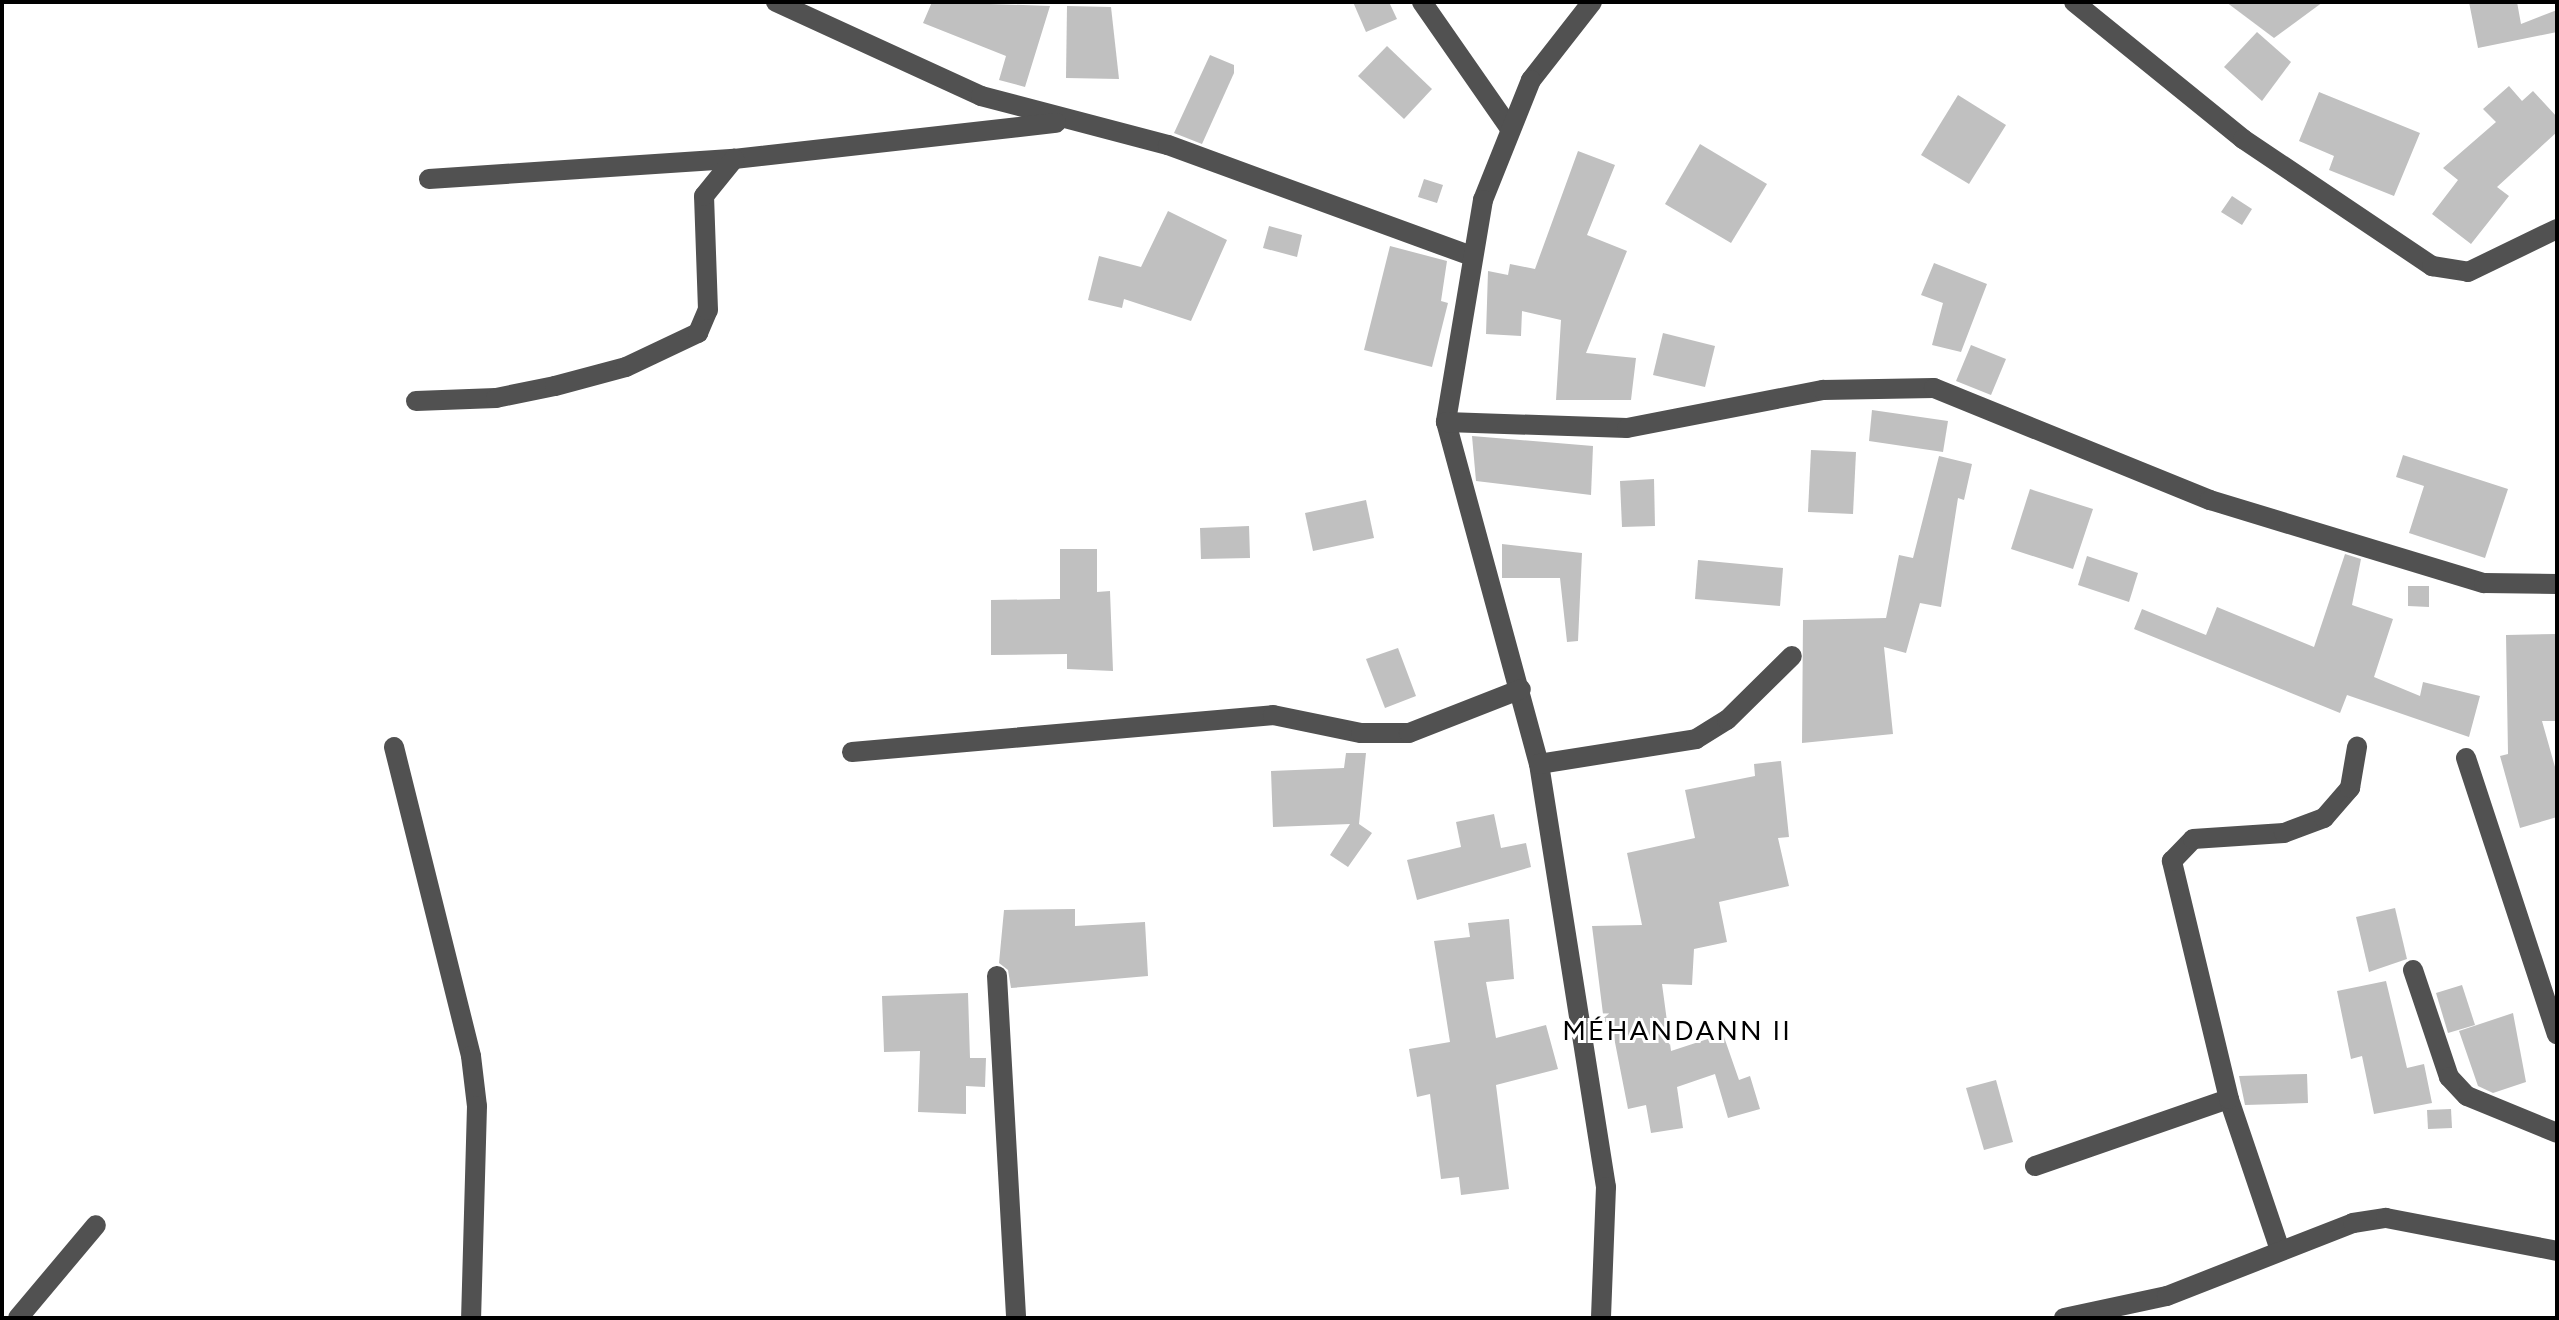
<!DOCTYPE html>
<html>
<head>
<meta charset="utf-8">
<style>
  body { margin:0 }
  #map { position:relative; width:2559px; height:1320px; overflow:hidden; background:#fff; font-family:Figtree,sans-serif }
  div>[style] { position:absolute }
  .building>* { inset:0; background:#c0c0c0 }
  .minor>* { height:20px; margin:-10px; padding:0 10px; transform-origin:10px; border-radius:10px; background:#515151 }
  span { translate:-50% -50%; white-space:nowrap; text-align:center; line-height:1.15; -webkit-text-stroke:6px #fff; paint-order:stroke }
  .quarter-label { font-size:28px; color:#000; letter-spacing:2px }
  .frame { position:absolute; inset:0; border:4px solid #000; pointer-events:none }
</style>
</head>
<body>
<div id="map">
  <div class="building">
    <i style="clip-path:polygon(932px 2px,1050px 6px,1025px 87px,999px 80px,1006px 56px,923px 23px)"></i>
    <i style="clip-path:polygon(1353px 2px,1389px 2px,1397px 19px,1366px 32px)"></i>
    <i style="clip-path:polygon(2226px 2px,2323px 2px,2274px 38px)"></i>
    <i style="clip-path:polygon(2469px 2px,2517px 2px,2521px 24px,2557px 10px,2557px 32px,2478px 48px)"></i>
    <i style="clip-path:polygon(1067px 6px,1111px 7px,1119px 79px,1066px 78px)"></i>
    <i style="clip-path:polygon(2257px 32px,2291px 62px,2262px 101px,2224px 67px)"></i>
    <i style="clip-path:polygon(1387px 46px,1432px 89px,1404px 119px,1358px 76px)"></i>
    <i style="clip-path:polygon(1210px 55px,1234px 65px,1234px 73px,1202px 144px,1174px 133px)"></i>
    <i style="clip-path:polygon(2509px 86px,2522px 101px,2533px 91px,2557px 117px,2557px 132px,2497px 187px,2509px 196px,2471px 244px,2432px 214px,2458px 180px,2443px 168px,2496px 122px,2483px 109px)"></i>
    <i style="clip-path:polygon(2319px 92px,2420px 133px,2394px 196px,2329px 170px,2334px 156px,2299px 141px)"></i>
    <i style="clip-path:polygon(1958px 95px,2006px 125px,1969px 184px,1921px 155px)"></i>
    <i style="clip-path:polygon(1700px 144px,1767px 184px,1731px 243px,1665px 204px)"></i>
    <i style="clip-path:polygon(1578px 151px,1615px 165px,1587px 235px,1627px 251px,1586px 353px,1636px 358px,1631px 400px,1556px 400px,1561px 320px,1522px 311px,1521px 336px,1486px 334px,1488px 271px,1508px 275px,1510px 264px,1535px 269px)"></i>
    <i style="clip-path:polygon(1424px 179px,1443px 185px,1437px 203px,1418px 197px)"></i>
    <i style="clip-path:polygon(2232px 196px,2252px 209px,2242px 225px,2221px 212px)"></i>
    <i style="clip-path:polygon(1168px 211px,1227px 240px,1191px 321px,1124px 299px,1122px 308px,1088px 300px,1099px 256px,1141px 267px)"></i>
    <i style="clip-path:polygon(1269px 226px,1302px 235px,1297px 257px,1263px 248px)"></i>
    <i style="clip-path:polygon(1390px 246px,1447px 261px,1441px 301px,1448px 303px,1432px 367px,1364px 350px)"></i>
    <i style="clip-path:polygon(1934px 263px,1987px 284px,1961px 352px,1932px 345px,1943px 303px,1921px 295px)"></i>
    <i style="clip-path:polygon(1663px 333px,1715px 346px,1705px 387px,1653px 375px)"></i>
    <i style="clip-path:polygon(1971px 345px,2006px 359px,1991px 395px,1956px 381px)"></i>
    <i style="clip-path:polygon(1872px 410px,1948px 421px,1943px 452px,1869px 441px)"></i>
    <i style="clip-path:polygon(1472px 436px,1593px 446px,1591px 495px,1476px 481px)"></i>
    <i style="clip-path:polygon(1811px 450px,1856px 452px,1853px 514px,1808px 512px)"></i>
    <i style="clip-path:polygon(2403px 455px,2508px 489px,2485px 558px,2409px 533px,2424px 486px,2396px 477px)"></i>
    <i style="clip-path:polygon(1939px 456px,1972px 464px,1964px 500px,1958px 498px,1941px 607px,1920px 603px,1906px 653px,1884px 647px,1893px 734px,1802px 743px,1803px 620px,1886px 618px,1899px 555px,1913px 558px)"></i>
    <i style="clip-path:polygon(1654px 479px,1655px 526px,1622px 527px,1620px 481px)"></i>
    <i style="clip-path:polygon(2030px 489px,2093px 509px,2073px 569px,2011px 549px)"></i>
    <i style="clip-path:polygon(1366px 500px,1374px 538px,1313px 551px,1305px 513px)"></i>
    <i style="clip-path:polygon(1249px 526px,1250px 558px,1201px 559px,1200px 528px)"></i>
    <i style="clip-path:polygon(1502px 544px,1582px 553px,1578px 641px,1567px 642px,1560px 578px,1502px 578px)"></i>
    <i style="clip-path:polygon(1060px 549px,1097px 549px,1097px 592px,1110px 591px,1113px 671px,1067px 669px,1067px 654px,991px 655px,991px 600px,1060px 599px)"></i>
    <i style="clip-path:polygon(2345px 554px,2361px 559px,2352px 605px,2393px 619px,2374px 677px,2420px 696px,2423px 682px,2480px 696px,2469px 737px,2347px 695px,2340px 713px,2134px 629px,2142px 609px,2206px 635px,2217px 607px,2314px 647px)"></i>
    <i style="clip-path:polygon(2087px 556px,2138px 573px,2129px 602px,2078px 585px)"></i>
    <i style="clip-path:polygon(1698px 560px,1783px 568px,1780px 606px,1695px 599px)"></i>
    <i style="clip-path:polygon(2408px 586px,2429px 586px,2429px 607px,2408px 606px)"></i>
    <i style="clip-path:polygon(2557px 634px,2557px 721px,2542px 721px,2557px 774px,2557px 817px,2520px 828px,2500px 756px,2508px 754px,2506px 635px)"></i>
    <i style="clip-path:polygon(1398px 648px,1416px 696px,1385px 708px,1366px 659px)"></i>
    <i style="clip-path:polygon(1346px 753px,1366px 753px,1359px 824px,1372px 833px,1348px 867px,1330px 855px,1350px 824px,1273px 827px,1271px 771px,1344px 768px)"></i>
    <i style="clip-path:polygon(1781px 761px,1789px 837px,1778px 838px,1789px 886px,1719px 902px,1727px 942px,1694px 949px,1692px 985px,1662px 984px,1671px 1051px,1723px 1034px,1739px 1080px,1750px 1076px,1760px 1109px,1728px 1118px,1715px 1074px,1677px 1087px,1683px 1128px,1651px 1133px,1646px 1105px,1628px 1109px,1611px 1022px,1604px 1022px,1592px 926px,1642px 925px,1627px 853px,1695px 838px,1685px 790px,1755px 776px,1754px 764px)"></i>
    <i style="clip-path:polygon(1494px 814px,1501px 848px,1526px 843px,1531px 867px,1417px 900px,1407px 860px,1461px 847px,1456px 822px)"></i>
    <i style="clip-path:polygon(2395px 908px,2407px 959px,2369px 972px,2356px 917px)"></i>
    <i style="clip-path:polygon(1075px 909px,1075px 926px,1145px 922px,1148px 976px,1011px 988px,1008px 970px,999px 963px,1004px 910px)"></i>
    <i style="clip-path:polygon(1509px 919px,1514px 979px,1486px 982px,1496px 1038px,1546px 1025px,1558px 1069px,1496px 1085px,1509px 1189px,1461px 1195px,1459px 1177px,1441px 1179px,1430px 1094px,1417px 1097px,1409px 1049px,1450px 1042px,1434px 941px,1470px 937px,1468px 923px)"></i>
    <i style="clip-path:polygon(2386px 981px,2407px 1068px,2424px 1064px,2432px 1103px,2374px 1114px,2362px 1056px,2351px 1059px,2337px 991px)"></i>
    <i style="clip-path:polygon(2462px 985px,2475px 1025px,2448px 1033px,2436px 993px)"></i>
    <i style="clip-path:polygon(968px 993px,970px 1058px,986px 1058px,985px 1087px,966px 1086px,966px 1114px,918px 1112px,920px 1051px,884px 1052px,882px 996px)"></i>
    <i style="clip-path:polygon(2513px 1013px,2526px 1082px,2493px 1093px,2478px 1086px,2459px 1031px)"></i>
    <i style="clip-path:polygon(2307px 1074px,2308px 1103px,2245px 1105px,2239px 1076px)"></i>
    <i style="clip-path:polygon(1996px 1080px,2013px 1142px,1984px 1150px,1966px 1088px)"></i>
    <i style="clip-path:polygon(2451px 1109px,2452px 1128px,2428px 1129px,2427px 1110px)"></i>
  </div>
  <div class="minor">
    <i style="left:776px;top:2px;width:226px;rotate:24.6deg"></i>
    <i style="left:981px;top:96px;width:193px;rotate:14.7deg"></i>
    <i style="left:1168px;top:145px;width:320px;rotate:20.1deg"></i>
    <i style="left:1422px;top:2px;width:152px;rotate:55.2deg"></i>
    <i style="left:1592px;top:2px;width:99px;rotate:128deg"></i>
    <i style="left:1531px;top:80px;width:129px;rotate:111.8deg"></i>
    <i style="left:1483px;top:200px;width:225px;rotate:99.5deg"></i>
    <i style="left:1446px;top:422px;width:354px;rotate:74.8deg"></i>
    <i style="left:1539px;top:764px;width:428px;rotate:81deg"></i>
    <i style="left:1606px;top:1187px;width:131px;rotate:92.2deg"></i>
    <i style="left:2074px;top:2px;width:218px;rotate:39deg"></i>
    <i style="left:2243px;top:139px;width:228px;rotate:33.9deg"></i>
    <i style="left:2432px;top:266px;width:36px;rotate:9deg"></i>
    <i style="left:2468px;top:272px;width:99px;rotate:-25.8deg"></i>
    <i style="left:429px;top:179px;width:306px;rotate:-3.8deg"></i>
    <i style="left:734px;top:159px;width:324px;rotate:-6.4deg"></i>
    <i style="left:416px;top:401px;width:80px;rotate:-2.1deg"></i>
    <i style="left:496px;top:398px;width:60px;rotate:-11.5deg"></i>
    <i style="left:555px;top:386px;width:73px;rotate:-15deg"></i>
    <i style="left:626px;top:367px;width:80px;rotate:-25.3deg"></i>
    <i style="left:698px;top:333px;width:25px;rotate:-67deg"></i>
    <i style="left:708px;top:310px;width:114px;rotate:-92deg"></i>
    <i style="left:704px;top:196px;width:48px;rotate:-51deg"></i>
    <i style="left:1446px;top:422px;width:181px;rotate:1.9deg"></i>
    <i style="left:1627px;top:428px;width:200px;rotate:-11deg"></i>
    <i style="left:1823px;top:390px;width:111px;rotate:-1deg"></i>
    <i style="left:1934px;top:388px;width:298px;rotate:22.1deg"></i>
    <i style="left:2210px;top:500px;width:286px;rotate:16.9deg"></i>
    <i style="left:2484px;top:583px;width:73px;rotate:0.8deg"></i>
    <i style="left:394px;top:747px;width:318px;rotate:76deg"></i>
    <i style="left:471px;top:1056px;width:50px;rotate:83.2deg"></i>
    <i style="left:477px;top:1106px;width:212px;rotate:91.6deg"></i>
    <i style="left:852px;top:752px;width:423px;rotate:-5deg"></i>
    <i style="left:1273px;top:715px;width:90px;rotate:11.6deg"></i>
    <i style="left:1361px;top:733px;width:48px"></i>
    <i style="left:1409px;top:733px;width:120px;rotate:-21.4deg"></i>
    <i style="left:2466px;top:758px;width:291px;rotate:71.8deg"></i>
    <i style="left:1539px;top:764px;width:159px;rotate:-9deg"></i>
    <i style="left:1696px;top:739px;width:36px;rotate:-32deg"></i>
    <i style="left:1727px;top:720px;width:91px;rotate:-44.6deg"></i>
    <i style="left:2413px;top:970px;width:113px;rotate:71.4deg"></i>
    <i style="left:2449px;top:1077px;width:26px;rotate:47deg"></i>
    <i style="left:2467px;top:1096px;width:97px;rotate:22.3deg"></i>
    <i style="left:997px;top:976px;width:343px;rotate:86.8deg"></i>
    <i style="left:2035px;top:1166px;width:205px;rotate:-19.1deg"></i>
    <i style="left:2280px;top:1250px;width:159px;rotate:-108.7deg"></i>
    <i style="left:2229px;top:1099px;width:245px;rotate:-103.5deg"></i>
    <i style="left:2172px;top:861px;width:30px;rotate:-46deg"></i>
    <i style="left:2193px;top:839px;width:91px;rotate:-3.8deg"></i>
    <i style="left:2284px;top:833px;width:43px;rotate:-20.6deg"></i>
    <i style="left:2324px;top:818px;width:40px;rotate:-49deg"></i>
    <i style="left:2350px;top:788px;width:42px;rotate:-80.3deg"></i>
    <i style="left:18px;top:1318px;width:121px;rotate:-50deg"></i>
    <i style="left:2064px;top:1318px;width:105px;rotate:-12.1deg"></i>
    <i style="left:2167px;top:1296px;width:200px;rotate:-21.4deg"></i>
    <i style="left:2353px;top:1223px;width:33px;rotate:-9deg"></i>
    <i style="left:2386px;top:1218px;width:174px;rotate:10.9deg"></i>
  </div>
  <div class="quarter-label">
    <span style="left:1677px;top:1030px">MÉHANDANN II</span>
  </div>
  <div class="frame"></div>
</div>
</body>
</html>
